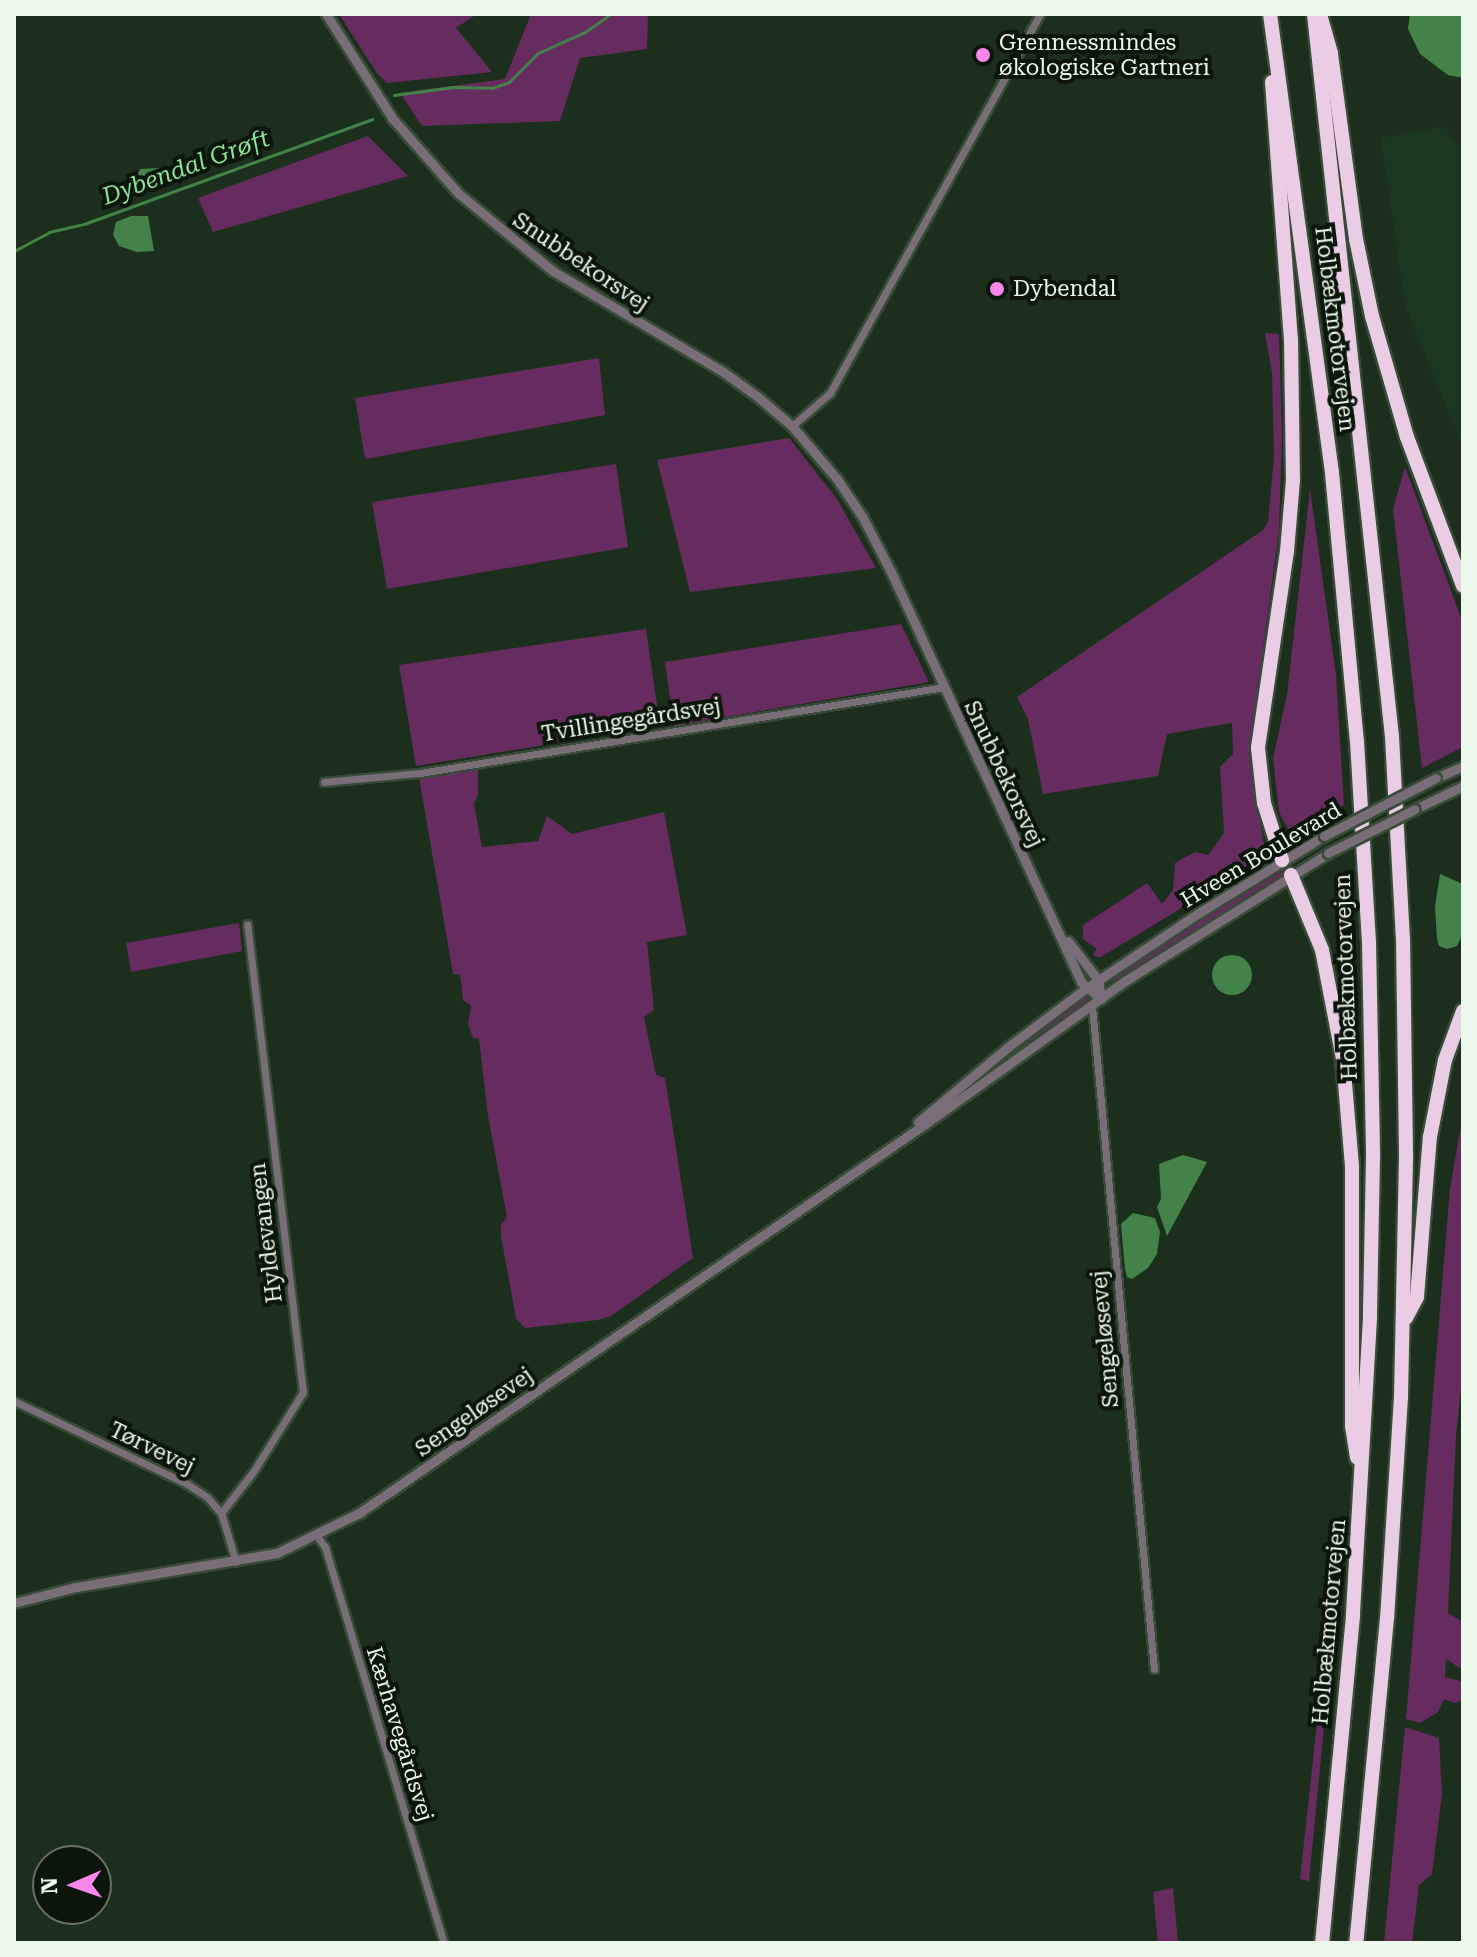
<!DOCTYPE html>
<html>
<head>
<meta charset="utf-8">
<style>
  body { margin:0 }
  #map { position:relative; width:1477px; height:1957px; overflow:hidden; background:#1b2f1c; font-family:"Roboto Serif",serif }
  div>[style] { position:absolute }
  .built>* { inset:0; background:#1c371f }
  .green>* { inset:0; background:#672c5f }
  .water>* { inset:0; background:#43834a }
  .round { border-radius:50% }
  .stream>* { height:3px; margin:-1.5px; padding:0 1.5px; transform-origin:1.5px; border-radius:1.5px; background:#43834a }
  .roads { filter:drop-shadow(2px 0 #384b39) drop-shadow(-2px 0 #384b39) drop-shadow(0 2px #384b39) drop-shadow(0 -2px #384b39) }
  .minor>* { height:7px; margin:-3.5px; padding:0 3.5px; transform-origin:3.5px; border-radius:3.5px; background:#796e77 }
  .tertiary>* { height:9px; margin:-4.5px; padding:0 4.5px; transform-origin:4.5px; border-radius:4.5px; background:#796e77 }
  .motorway>* { height:14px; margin:-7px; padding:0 7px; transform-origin:7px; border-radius:7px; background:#eacde4 }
  .bridges { filter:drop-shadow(2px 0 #384b39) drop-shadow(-2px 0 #384b39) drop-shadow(0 2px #384b39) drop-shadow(0 -2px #384b39) }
  .tertiary-bridge>* { height:9px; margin:-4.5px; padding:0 4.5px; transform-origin:4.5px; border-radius:4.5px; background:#796e77 }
  .dots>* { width:22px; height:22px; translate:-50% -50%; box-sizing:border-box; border:4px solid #0c150c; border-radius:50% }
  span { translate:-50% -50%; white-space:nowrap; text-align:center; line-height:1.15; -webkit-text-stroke:8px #0c150c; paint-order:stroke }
  .poi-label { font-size:22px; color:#ecf9ec }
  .left { translate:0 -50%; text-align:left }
  .street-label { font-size:22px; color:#ecf9ec }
  .water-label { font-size:24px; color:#8be393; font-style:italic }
  .frame { position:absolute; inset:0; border:16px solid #ecf9ec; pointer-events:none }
  .north { position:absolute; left:32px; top:1845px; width:80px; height:80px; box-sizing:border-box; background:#0c150c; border:2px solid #667066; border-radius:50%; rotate:268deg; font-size:22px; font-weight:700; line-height:32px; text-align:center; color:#ecf9ec }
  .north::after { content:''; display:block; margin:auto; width:28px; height:36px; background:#f987e9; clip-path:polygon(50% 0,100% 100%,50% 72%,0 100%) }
</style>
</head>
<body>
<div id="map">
  <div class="built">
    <i style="clip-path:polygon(1444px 126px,1463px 153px,1463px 448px,1405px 305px,1381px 138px)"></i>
  </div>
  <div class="green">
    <i style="clip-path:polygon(339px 14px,477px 14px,456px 28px,492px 72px,387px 83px,376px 72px)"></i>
    <i style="clip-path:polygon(531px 14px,648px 14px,647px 49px,580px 58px,560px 121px,422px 126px,400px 93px,505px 79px)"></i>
    <i style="clip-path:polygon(368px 136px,408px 176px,213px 232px,198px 198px)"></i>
    <i style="clip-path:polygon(1265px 333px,1279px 334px,1282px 434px,1279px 531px,1249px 753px,1264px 845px,1255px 863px,1101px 957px,1096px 957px,1093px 954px,1097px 949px,1083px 939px,1083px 925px,1147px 883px,1162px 904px,1173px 890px,1175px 863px,1195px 852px,1208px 855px,1224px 833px,1220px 767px,1233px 754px,1232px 723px,1167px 734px,1158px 776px,1043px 794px,1028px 719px,1017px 697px,1263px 530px,1268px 522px,1274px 456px,1272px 373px)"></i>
    <i style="clip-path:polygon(599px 358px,605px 415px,365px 459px,355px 398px)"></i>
    <i style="clip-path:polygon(789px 438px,837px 499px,876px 568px,690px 592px,657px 460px)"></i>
    <i style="clip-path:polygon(616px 464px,628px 547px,387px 589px,372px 502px)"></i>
    <i style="clip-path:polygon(1405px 467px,1463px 623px,1463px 747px,1422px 768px,1393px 509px)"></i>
    <i style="clip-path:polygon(1310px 489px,1336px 675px,1344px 805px,1292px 836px,1279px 812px,1273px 758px,1287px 695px)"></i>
    <i style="clip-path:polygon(901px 624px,929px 682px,674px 726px,665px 662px)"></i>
    <i style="clip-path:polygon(646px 629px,660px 726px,416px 766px,399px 665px)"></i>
    <i style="clip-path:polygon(478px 767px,478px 795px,474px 804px,482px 847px,538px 841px,547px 816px,572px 834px,664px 812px,687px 935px,647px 942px,654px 1010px,644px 1017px,656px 1075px,665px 1078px,693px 1258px,611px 1316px,598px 1320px,525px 1328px,516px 1318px,501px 1236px,501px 1225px,507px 1217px,488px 1116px,479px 1039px,473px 1038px,468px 1024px,471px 1006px,463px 1000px,460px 974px,453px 974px,419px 777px)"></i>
    <i style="clip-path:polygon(1280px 867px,1286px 872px,1130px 973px,1110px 982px,1108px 980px)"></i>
    <i style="clip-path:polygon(239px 923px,242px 951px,131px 972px,126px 943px)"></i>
    <i style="clip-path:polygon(1083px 996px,1089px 998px,1086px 1003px,932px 1114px)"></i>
    <i style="clip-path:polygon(1463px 1114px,1463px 1371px,1456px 1435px,1448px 1613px,1463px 1622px,1463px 1670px,1446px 1659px,1445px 1677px,1463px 1682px,1463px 1700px,1454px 1703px,1444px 1699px,1438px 1712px,1420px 1723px,1406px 1719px,1450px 1189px)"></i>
    <i style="clip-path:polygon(1328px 1623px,1334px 1624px,1309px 1881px,1300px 1879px)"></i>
    <i style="clip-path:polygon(1405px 1727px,1439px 1738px,1442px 1794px,1432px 1874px,1419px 1885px,1412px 1943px,1384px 1943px)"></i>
    <i style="clip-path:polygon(1173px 1888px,1178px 1943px,1158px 1943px,1153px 1892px)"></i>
  </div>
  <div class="water">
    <i style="clip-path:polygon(1410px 14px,1459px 14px,1463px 19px,1463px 78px,1448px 75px,1420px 54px,1408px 29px)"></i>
    <i style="clip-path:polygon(159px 168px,174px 178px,143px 193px,133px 188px,131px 180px,141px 169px)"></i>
    <i style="clip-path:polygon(131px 216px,148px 216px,154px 251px,137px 252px,119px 246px,113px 235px,116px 222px)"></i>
    <i style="clip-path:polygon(1440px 874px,1463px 884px,1463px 934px,1457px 946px,1447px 949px,1439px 946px,1437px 939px,1435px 906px)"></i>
    <i class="round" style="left:1212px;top:955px;width:40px;height:40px"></i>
    <i style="clip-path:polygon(1183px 1155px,1207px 1162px,1167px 1236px,1157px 1207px,1161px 1199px,1159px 1164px)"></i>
    <i style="clip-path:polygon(1133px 1213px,1155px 1218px,1160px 1232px,1157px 1254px,1148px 1268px,1132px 1279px,1127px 1277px,1125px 1269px,1121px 1224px)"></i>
  </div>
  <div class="stream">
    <i style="left:394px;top:95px;width:60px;rotate:-7.7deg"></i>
    <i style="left:453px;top:87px;width:39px;rotate:1deg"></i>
    <i style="left:492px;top:88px;width:18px;rotate:-19deg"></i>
    <i style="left:509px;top:82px;width:41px;rotate:-45deg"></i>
    <i style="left:538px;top:53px;width:51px;rotate:-24.1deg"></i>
    <i style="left:585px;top:32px;width:32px;rotate:-35deg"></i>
    <i style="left:14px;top:251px;width:40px;rotate:-28deg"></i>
    <i style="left:49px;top:232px;width:36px;rotate:-13deg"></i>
    <i style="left:84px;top:224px;width:307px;rotate:-20deg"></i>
  </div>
  <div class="roads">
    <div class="minor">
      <i style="left:792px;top:426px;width:50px;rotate:-41deg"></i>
      <i style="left:830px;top:393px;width:433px;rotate:-61deg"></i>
      <i style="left:324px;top:782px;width:96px;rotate:-5.4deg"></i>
      <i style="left:420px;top:773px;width:531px;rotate:-9.32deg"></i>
      <i style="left:1092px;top:1006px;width:666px;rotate:84.66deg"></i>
      <i style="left:14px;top:1401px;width:192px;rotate:25.6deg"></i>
      <i style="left:187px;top:1484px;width:24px;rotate:33deg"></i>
      <i style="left:207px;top:1497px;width:21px;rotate:49deg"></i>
      <i style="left:221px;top:1513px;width:51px;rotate:73deg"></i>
      <i style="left:221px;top:1513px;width:52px;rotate:-52deg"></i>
      <i style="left:253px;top:1472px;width:94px;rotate:-58deg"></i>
      <i style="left:303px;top:1392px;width:471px;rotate:-96.8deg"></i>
      <i style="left:317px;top:1536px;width:14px;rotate:54deg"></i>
      <i style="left:325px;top:1547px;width:413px;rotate:73.3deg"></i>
    </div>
    <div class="tertiary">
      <i style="left:326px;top:14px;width:125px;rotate:57.5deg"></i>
      <i style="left:393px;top:119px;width:98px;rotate:48.7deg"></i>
      <i style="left:458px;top:193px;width:123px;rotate:39.4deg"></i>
      <i style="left:553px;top:271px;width:196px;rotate:30.6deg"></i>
      <i style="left:722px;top:371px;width:44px;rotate:35.8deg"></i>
      <i style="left:758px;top:397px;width:45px;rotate:40.5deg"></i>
      <i style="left:792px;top:426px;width:70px;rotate:49.7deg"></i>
      <i style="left:837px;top:479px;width:47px;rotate:56.3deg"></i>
      <i style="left:863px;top:518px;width:61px;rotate:62.6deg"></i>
      <i style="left:891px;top:572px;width:452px;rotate:65.1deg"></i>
      <i style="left:1081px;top:982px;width:26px;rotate:40deg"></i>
      <i style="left:1436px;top:778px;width:30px;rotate:-24deg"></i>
      <i style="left:1415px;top:809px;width:53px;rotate:-25.6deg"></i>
      <i style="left:1068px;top:941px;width:49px;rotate:52.4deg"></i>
      <i style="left:1098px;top:980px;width:19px;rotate:81deg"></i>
      <i style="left:918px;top:1122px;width:117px;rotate:-39.8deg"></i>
      <i style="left:1008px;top:1047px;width:96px;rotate:-37deg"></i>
      <i style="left:1085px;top:989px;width:135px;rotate:-33.8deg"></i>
      <i style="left:1197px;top:914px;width:149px;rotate:-31.6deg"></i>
      <i style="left:14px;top:1603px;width:64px;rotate:-14.5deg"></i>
      <i style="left:76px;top:1587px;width:204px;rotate:-9.6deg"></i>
      <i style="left:277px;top:1553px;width:91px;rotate:-26deg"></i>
      <i style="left:359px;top:1513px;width:690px;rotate:-34.5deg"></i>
      <i style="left:928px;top:1122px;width:242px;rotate:-35.6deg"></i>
      <i style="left:1125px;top:981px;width:240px;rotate:-32.2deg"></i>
    </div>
    <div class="motorway">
      <i style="left:1270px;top:14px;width:463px;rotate:82.3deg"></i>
      <i style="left:1332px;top:473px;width:269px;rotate:84.7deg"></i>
      <i style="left:1357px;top:741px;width:201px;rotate:86.6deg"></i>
      <i style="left:1369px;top:942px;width:215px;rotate:88.9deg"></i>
      <i style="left:1373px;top:1157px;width:161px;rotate:91.1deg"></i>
      <i style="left:1370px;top:1318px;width:298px;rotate:93.3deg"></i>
      <i style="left:1353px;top:1616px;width:328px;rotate:95.4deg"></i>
      <i style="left:1314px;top:14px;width:727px;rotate:83.84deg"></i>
      <i style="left:1392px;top:737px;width:201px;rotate:86.9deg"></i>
      <i style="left:1403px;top:938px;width:220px;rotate:89.2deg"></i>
      <i style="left:1406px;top:1158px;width:239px;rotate:91.2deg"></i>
      <i style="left:1401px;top:1397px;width:221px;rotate:93.6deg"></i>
      <i style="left:1387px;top:1618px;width:326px;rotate:95.4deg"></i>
      <i style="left:1321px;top:18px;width:37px;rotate:74deg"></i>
      <i style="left:1331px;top:54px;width:187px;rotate:82.3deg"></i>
      <i style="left:1356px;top:239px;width:79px;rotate:78.3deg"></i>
      <i style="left:1372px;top:316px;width:126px;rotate:73.9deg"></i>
      <i style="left:1407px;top:437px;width:159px;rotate:69.4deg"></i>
      <i style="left:1272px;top:82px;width:258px;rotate:85.8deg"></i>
      <i style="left:1291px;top:339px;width:141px;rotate:89.2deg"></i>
      <i style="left:1293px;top:480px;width:71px;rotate:94.8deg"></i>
      <i style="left:1287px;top:551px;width:199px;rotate:98.4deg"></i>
      <i style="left:1258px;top:748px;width:55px;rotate:83.8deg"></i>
      <i style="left:1264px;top:803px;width:60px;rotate:72.5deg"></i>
      <i style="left:1291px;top:875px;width:81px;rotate:67.5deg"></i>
      <i style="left:1322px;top:950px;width:111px;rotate:79.1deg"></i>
      <i style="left:1343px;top:1059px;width:108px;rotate:85.2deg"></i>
      <i style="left:1352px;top:1167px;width:259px;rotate:90deg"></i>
      <i style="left:1352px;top:1426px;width:32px;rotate:81deg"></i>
      <i style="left:1406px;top:1318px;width:24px;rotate:-62deg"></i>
      <i style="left:1417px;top:1297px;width:161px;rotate:-85.4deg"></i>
      <i style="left:1430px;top:1137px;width:78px;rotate:-79deg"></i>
      <i style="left:1445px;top:1060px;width:52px;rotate:-69.8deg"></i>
    </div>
  </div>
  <div class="bridges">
    <div class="tertiary-bridge">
      <i style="left:1324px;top:836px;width:126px;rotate:-27.4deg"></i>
      <i style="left:1328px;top:853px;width:97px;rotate:-26.8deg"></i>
    </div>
  </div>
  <div class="dots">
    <i style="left:983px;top:55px;background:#f987e9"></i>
    <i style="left:997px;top:289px;background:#f987e9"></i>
  </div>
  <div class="poi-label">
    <span class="left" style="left:999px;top:55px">Grennessmindes<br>økologiske Gartneri</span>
    <span class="left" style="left:1013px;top:289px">Dybendal</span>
  </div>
  <div class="street-label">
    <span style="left:581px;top:262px;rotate:34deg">Snubbekorsvej</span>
    <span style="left:1335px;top:329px;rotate:83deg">Holbækmotorvejen</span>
    <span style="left:631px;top:720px;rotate:-9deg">Tvillingegårdsvej</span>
    <span style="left:1004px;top:774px;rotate:65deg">Snubbekorsvej</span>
    <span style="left:1261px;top:855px;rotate:-31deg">Hveen Boulevard</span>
    <span style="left:1346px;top:977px;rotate:-92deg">Holbækmotorvejen</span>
    <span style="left:266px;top:1233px;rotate:-97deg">Hyldevangen</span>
    <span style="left:1105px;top:1339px;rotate:-95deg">Sengeløsevej</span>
    <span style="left:474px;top:1412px;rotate:-35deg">Sengeløsevej</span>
    <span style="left:152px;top:1448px;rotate:26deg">Tørvevej</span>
    <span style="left:1329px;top:1622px;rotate:-85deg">Holbækmotorvejen</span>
    <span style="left:400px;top:1734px;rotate:73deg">Kærhavegårdsvej</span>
  </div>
  <div class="water-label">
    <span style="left:186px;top:168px;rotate:-20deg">Dybendal Grøft</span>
  </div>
  <div class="frame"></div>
  <div class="north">N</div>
</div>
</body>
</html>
